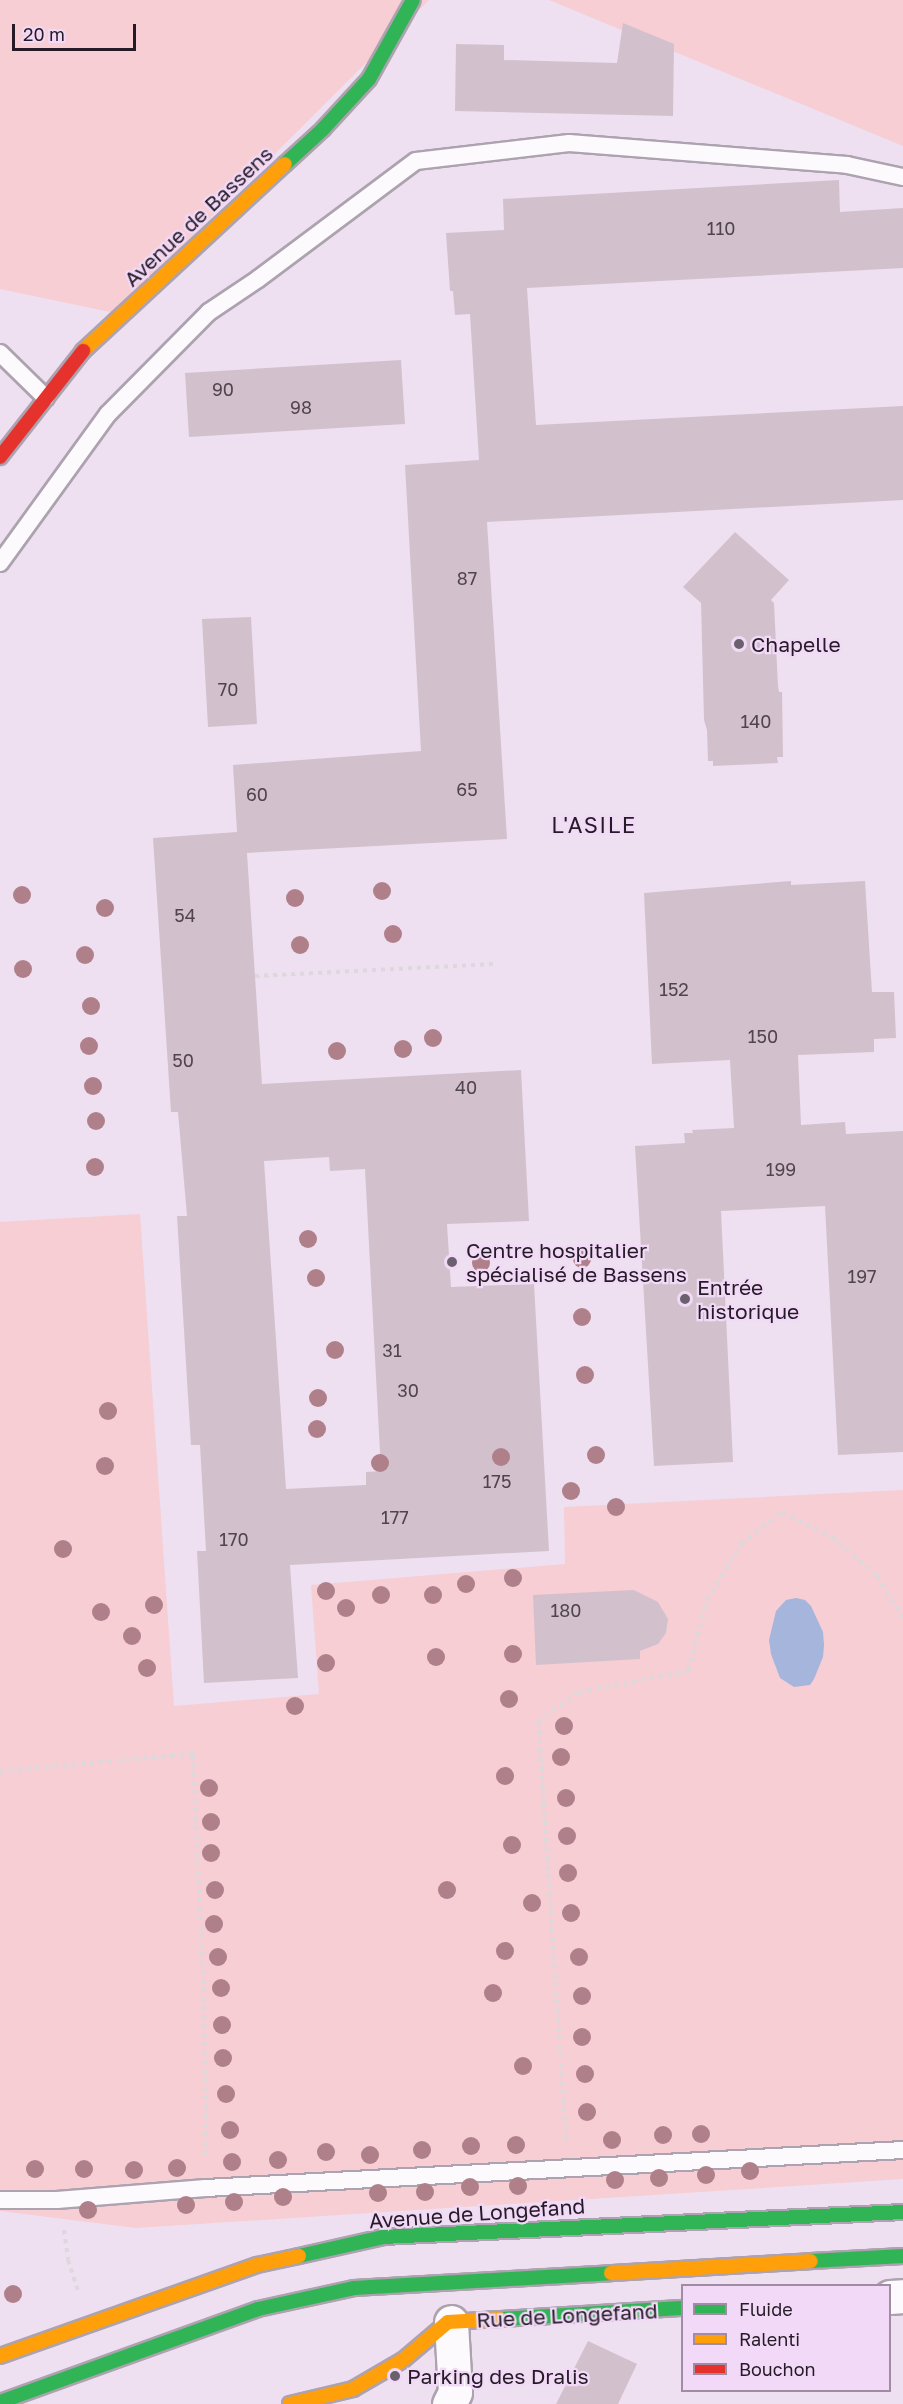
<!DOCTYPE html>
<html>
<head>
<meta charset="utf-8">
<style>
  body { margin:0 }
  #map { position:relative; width:903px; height:2404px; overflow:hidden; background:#eee0f0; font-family:"Golos Text",sans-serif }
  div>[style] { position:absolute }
  .green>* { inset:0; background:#f6ced4 }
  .water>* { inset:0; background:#a6b5db }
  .building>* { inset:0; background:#d2c1cd }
  .path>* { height:4px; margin-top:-2px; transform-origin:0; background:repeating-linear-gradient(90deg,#dcd8dc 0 4.5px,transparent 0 9px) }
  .roads { filter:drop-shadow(2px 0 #ada2af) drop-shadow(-2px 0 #ada2af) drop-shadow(0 2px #ada2af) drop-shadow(0 -2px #ada2af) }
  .lane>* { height:16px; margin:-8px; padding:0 8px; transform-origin:8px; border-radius:8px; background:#fcfafd }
  .street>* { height:33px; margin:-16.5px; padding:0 16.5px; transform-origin:16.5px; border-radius:16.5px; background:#fcfafd }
  .fast>* { height:14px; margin:-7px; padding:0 7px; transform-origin:7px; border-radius:7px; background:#30b455 }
  .slow>* { height:14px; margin:-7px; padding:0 7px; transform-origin:7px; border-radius:7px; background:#ff9f0a }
  .jam>* { height:14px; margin:-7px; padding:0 7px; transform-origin:7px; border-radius:7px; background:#e5322d }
  .trees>* { width:18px; height:18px; margin:-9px; border-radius:50%; background:#b0808a }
  .dots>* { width:16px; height:16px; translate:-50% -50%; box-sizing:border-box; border:3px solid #f2d9f7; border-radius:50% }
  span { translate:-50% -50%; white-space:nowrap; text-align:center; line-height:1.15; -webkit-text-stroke:4.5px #f2d9f7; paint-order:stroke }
  .number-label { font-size:18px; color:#504450 }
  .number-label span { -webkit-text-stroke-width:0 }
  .street-label { font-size:21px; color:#241b26 }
  .poi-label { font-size:21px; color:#241b26 }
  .left { translate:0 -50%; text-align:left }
  .neighbourhood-label { font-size:22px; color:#241b26; letter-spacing:1.5px }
  .legend { position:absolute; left:681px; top:2284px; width:210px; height:108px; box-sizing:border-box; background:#f2d9f7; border:2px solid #a08da3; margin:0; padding:8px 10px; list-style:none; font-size:18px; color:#241b26 }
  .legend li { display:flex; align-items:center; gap:12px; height:30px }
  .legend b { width:30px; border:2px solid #a08da3 }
  .scale { position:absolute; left:12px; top:24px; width:124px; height:27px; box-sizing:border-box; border:3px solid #241b26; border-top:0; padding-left:8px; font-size:18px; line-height:21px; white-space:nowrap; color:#241b26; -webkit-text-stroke:4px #f2d9f7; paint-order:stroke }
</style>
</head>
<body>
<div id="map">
  <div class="green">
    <i style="clip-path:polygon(0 0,429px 0,115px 313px,0 289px)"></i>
    <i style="clip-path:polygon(549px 0,903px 0,903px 146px)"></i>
    <i style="clip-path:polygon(140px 1214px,174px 1706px,319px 1694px,311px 1585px,565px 1564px,564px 1507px,903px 1490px,903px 2179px,136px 2228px,0 2211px,0 1222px)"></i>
  </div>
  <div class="water">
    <i style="clip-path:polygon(796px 1598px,805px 1600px,811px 1606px,823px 1632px,824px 1645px,823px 1657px,814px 1679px,810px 1685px,794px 1687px,780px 1678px,771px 1654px,769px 1640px,776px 1611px,786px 1600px)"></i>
  </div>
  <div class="building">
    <i style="clip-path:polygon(623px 23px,674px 44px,673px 116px,455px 111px,456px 44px,504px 45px,504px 60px,617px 63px)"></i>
    <i style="clip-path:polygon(evenodd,839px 180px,840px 212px,903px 208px,903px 268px,527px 288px,536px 425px,903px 406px,903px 500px,487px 522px,507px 839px,247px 853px,262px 1084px,521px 1070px,529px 1221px,447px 1224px,451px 1287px,534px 1284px,549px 1551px,290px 1565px,298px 1678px,204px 1683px,197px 1551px,206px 1551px,200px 1445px,191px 1445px,177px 1216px,187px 1216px,178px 1112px,171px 1112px,153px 838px,237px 832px,233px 765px,421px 751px,405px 465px,479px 460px,470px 314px,455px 315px,453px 291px,450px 291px,446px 233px,504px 230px,503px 199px,839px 180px,329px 1157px,330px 1171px,365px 1169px,381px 1471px,366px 1472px,366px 1485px,286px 1489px,264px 1161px,329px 1157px)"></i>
    <i style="clip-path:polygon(401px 360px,405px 424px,189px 437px,185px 373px)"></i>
    <i style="clip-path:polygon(735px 532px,789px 580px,771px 600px,774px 603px,778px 686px,779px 692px,782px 692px,783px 757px,777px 757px,778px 763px,713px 766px,713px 761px,708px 761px,707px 730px,704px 720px,701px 603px,683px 587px)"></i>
    <i style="clip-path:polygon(251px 617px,257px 724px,208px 727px,202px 619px)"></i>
    <i style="clip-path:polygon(791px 881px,791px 885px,865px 881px,872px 992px,894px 992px,896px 1038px,874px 1039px,874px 1052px,798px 1055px,801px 1125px,845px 1122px,846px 1134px,903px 1131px,903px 1452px,838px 1455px,825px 1206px,721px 1211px,733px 1462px,654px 1466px,635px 1146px,685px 1143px,684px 1133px,693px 1133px,692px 1130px,734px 1128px,730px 1060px,652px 1064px,644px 893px)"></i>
    <i style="clip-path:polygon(634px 1590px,658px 1602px,668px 1619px,666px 1633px,658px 1644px,640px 1651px,640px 1659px,536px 1665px,533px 1595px)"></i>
    <i style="clip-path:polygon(588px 2341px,637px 2364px,618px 2404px,556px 2404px)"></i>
  </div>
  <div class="path">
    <i style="left:255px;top:976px;width:239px;rotate:-2.9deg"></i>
    <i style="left:0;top:1771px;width:194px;rotate:-5deg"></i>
    <i style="left:193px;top:1754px;width:243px;rotate:87.4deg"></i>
    <i style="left:204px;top:1997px;width:160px;rotate:89.3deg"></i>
    <i style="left:566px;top:2139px;width:418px;rotate:-93.8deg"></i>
    <i style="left:538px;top:1722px;width:51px;rotate:-36.2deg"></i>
    <i style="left:579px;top:1692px;width:111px;rotate:-10.9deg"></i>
    <i style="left:688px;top:1671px;width:73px;rotate:-75deg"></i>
    <i style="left:707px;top:1600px;width:66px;rotate:-58.7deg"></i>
    <i style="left:741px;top:1544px;width:52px;rotate:-38deg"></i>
    <i style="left:782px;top:1512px;width:56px;rotate:26.6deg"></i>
    <i style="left:832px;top:1537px;width:60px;rotate:40.9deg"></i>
    <i style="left:877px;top:1576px;width:49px;rotate:58.2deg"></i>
    <i style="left:64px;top:2230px;width:30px;rotate:82deg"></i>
    <i style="left:68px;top:2260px;width:32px;rotate:72deg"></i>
  </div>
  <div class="roads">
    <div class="lane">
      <i style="left:0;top:353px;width:64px;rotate:44.4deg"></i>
      <i style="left:0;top:563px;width:184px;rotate:-54.1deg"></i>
      <i style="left:108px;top:414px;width:144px;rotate:-45.3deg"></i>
      <i style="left:209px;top:312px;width:59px;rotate:-34deg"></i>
      <i style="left:258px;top:279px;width:197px;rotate:-36.8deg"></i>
      <i style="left:416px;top:161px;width:154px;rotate:-6.7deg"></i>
      <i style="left:569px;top:143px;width:279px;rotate:4.5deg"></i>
      <i style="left:847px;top:165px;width:57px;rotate:12.1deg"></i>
      <i style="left:0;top:2200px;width:57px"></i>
      <i style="left:57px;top:2200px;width:149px;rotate:-4.6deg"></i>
      <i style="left:206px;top:2188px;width:698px;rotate:-3.12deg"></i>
    </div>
    <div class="street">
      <i style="left:890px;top:2297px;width:13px;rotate:-4deg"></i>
      <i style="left:449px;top:2404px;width:13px;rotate:-63deg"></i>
      <i style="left:455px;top:2392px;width:70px;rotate:-93.3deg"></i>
    </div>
    <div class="fast">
      <i style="left:285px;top:164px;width:52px;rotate:-42.6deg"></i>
      <i style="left:323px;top:129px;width:68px;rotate:-47.4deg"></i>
      <i style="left:369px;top:79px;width:90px;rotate:-60.9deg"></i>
      <i style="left:299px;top:2256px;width:86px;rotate:-12.7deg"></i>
      <i style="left:383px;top:2237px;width:521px;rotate:-2.75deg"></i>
      <i style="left:811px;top:2261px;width:92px;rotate:-3.1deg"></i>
      <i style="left:500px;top:2319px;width:182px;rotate:-3.5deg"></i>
      <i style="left:0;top:2402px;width:274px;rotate:-19.8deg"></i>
      <i style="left:258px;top:2309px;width:98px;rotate:-12.3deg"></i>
      <i style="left:354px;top:2288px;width:257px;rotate:-3.3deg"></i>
    </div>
    <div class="slow">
      <i style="left:83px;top:351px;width:275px;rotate:-42.8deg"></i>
      <i style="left:611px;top:2273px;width:200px;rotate:-3.4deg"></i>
      <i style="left:0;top:2356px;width:273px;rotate:-19.5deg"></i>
      <i style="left:257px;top:2265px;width:43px;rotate:-12.1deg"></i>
      <i style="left:290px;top:2404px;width:65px;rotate:-13.4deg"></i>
      <i style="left:353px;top:2389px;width:58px;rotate:-30.1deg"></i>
      <i style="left:403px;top:2360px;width:59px;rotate:-40.2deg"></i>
      <i style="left:448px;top:2322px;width:52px;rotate:-3.3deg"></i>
    </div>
    <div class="jam">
      <i style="left:0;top:457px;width:135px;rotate:-51.9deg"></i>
    </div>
  </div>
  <div class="trees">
    <i style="left:382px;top:891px"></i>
    <i style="left:22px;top:895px"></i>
    <i style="left:295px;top:898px"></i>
    <i style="left:105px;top:908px"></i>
    <i style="left:393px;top:934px"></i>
    <i style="left:300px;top:945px"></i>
    <i style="left:85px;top:955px"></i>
    <i style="left:23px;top:969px"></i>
    <i style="left:91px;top:1006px"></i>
    <i style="left:433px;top:1038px"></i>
    <i style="left:89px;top:1046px"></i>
    <i style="left:403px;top:1049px"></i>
    <i style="left:337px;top:1051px"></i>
    <i style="left:93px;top:1086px"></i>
    <i style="left:96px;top:1121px"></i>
    <i style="left:95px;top:1167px"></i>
    <i style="left:308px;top:1239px"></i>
    <i style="left:582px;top:1259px"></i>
    <i style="left:481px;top:1263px"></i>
    <i style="left:316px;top:1278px"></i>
    <i style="left:582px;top:1317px"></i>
    <i style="left:335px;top:1350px"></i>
    <i style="left:585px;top:1375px"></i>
    <i style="left:318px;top:1398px"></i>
    <i style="left:108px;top:1411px"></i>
    <i style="left:317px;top:1429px"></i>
    <i style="left:596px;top:1455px"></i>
    <i style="left:501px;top:1457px"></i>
    <i style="left:380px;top:1463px"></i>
    <i style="left:105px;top:1466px"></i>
    <i style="left:571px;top:1491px"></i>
    <i style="left:616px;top:1507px"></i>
    <i style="left:63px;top:1549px"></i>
    <i style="left:513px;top:1578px"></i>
    <i style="left:466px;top:1584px"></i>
    <i style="left:326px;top:1591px"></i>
    <i style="left:381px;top:1595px"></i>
    <i style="left:433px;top:1595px"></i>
    <i style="left:154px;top:1605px"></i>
    <i style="left:346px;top:1608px"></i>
    <i style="left:101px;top:1612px"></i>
    <i style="left:132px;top:1636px"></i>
    <i style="left:513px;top:1654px"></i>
    <i style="left:436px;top:1657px"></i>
    <i style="left:326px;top:1663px"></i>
    <i style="left:147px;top:1668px"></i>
    <i style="left:509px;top:1699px"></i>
    <i style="left:295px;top:1706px"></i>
    <i style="left:564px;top:1726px"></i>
    <i style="left:561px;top:1757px"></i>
    <i style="left:505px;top:1776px"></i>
    <i style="left:209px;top:1788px"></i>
    <i style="left:566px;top:1798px"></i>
    <i style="left:211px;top:1822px"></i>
    <i style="left:567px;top:1836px"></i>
    <i style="left:512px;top:1845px"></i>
    <i style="left:211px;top:1853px"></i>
    <i style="left:568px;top:1873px"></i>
    <i style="left:215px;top:1890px"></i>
    <i style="left:447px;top:1890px"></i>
    <i style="left:532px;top:1903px"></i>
    <i style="left:571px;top:1913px"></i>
    <i style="left:214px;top:1924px"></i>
    <i style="left:505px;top:1951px"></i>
    <i style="left:218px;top:1957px"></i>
    <i style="left:579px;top:1957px"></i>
    <i style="left:221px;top:1988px"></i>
    <i style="left:493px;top:1993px"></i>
    <i style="left:582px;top:1996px"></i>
    <i style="left:222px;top:2025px"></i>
    <i style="left:582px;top:2037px"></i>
    <i style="left:223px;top:2058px"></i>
    <i style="left:523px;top:2066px"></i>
    <i style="left:585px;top:2074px"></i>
    <i style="left:226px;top:2094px"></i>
    <i style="left:587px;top:2112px"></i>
    <i style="left:230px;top:2130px"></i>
    <i style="left:701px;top:2134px"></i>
    <i style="left:663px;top:2135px"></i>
    <i style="left:612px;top:2140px"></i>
    <i style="left:516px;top:2145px"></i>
    <i style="left:471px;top:2146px"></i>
    <i style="left:422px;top:2150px"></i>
    <i style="left:326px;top:2152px"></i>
    <i style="left:370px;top:2155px"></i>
    <i style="left:278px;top:2160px"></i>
    <i style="left:232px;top:2162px"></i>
    <i style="left:177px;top:2168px"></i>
    <i style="left:35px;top:2169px"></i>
    <i style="left:84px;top:2169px"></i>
    <i style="left:134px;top:2170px"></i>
    <i style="left:750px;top:2171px"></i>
    <i style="left:706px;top:2175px"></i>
    <i style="left:659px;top:2178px"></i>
    <i style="left:615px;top:2180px"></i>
    <i style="left:518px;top:2186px"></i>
    <i style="left:470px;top:2187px"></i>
    <i style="left:425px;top:2192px"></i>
    <i style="left:378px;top:2193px"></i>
    <i style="left:283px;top:2197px"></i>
    <i style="left:234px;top:2202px"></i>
    <i style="left:186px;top:2205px"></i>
    <i style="left:88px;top:2210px"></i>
    <i style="left:13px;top:2294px"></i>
  </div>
  <div class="dots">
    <i style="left:739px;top:644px;background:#6b606d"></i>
    <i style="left:452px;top:1262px;background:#6b606d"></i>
    <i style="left:685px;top:1299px;background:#6b606d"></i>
    <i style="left:395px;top:2376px;background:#6b606d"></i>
  </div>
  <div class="number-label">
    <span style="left:721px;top:228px">110</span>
    <span style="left:223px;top:389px">90</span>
    <span style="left:301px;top:407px">98</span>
    <span style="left:467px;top:578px">87</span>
    <span style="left:228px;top:689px">70</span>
    <span style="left:756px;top:721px">140</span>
    <span style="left:467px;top:789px">65</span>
    <span style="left:257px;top:794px">60</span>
    <span style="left:185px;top:915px">54</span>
    <span style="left:674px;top:989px">152</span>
    <span style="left:763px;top:1036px">150</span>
    <span style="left:183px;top:1060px">50</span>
    <span style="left:466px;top:1087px">40</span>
    <span style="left:781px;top:1169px">199</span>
    <span style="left:862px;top:1276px">197</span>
    <span style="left:392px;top:1350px">31</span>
    <span style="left:408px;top:1390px">30</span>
    <span style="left:497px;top:1481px">175</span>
    <span style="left:395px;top:1517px">177</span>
    <span style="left:234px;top:1539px">170</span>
    <span style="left:566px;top:1610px">180</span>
  </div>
  <div class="street-label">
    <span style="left:198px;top:216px;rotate:-43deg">Avenue de Bassens</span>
    <span style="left:477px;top:2213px;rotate:-4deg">Avenue de Longefand</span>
    <span style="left:567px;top:2315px;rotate:-3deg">Rue de Longefand</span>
  </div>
  <div class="poi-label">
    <span class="left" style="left:751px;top:644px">Chapelle</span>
    <span class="left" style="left:466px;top:1262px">Centre hospitalier<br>spécialisé de Bassens</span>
    <span class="left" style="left:697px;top:1299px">Entrée<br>historique</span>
    <span class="left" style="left:407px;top:2376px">Parking des Dralis</span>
  </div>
  <div class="neighbourhood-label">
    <span style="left:594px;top:825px">L'ASILE</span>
  </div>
  <ul class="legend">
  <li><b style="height:8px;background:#30b455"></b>Fluide</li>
  <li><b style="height:8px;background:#ff9f0a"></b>Ralenti</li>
  <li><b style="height:8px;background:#e5322d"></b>Bouchon</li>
  </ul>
  <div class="scale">20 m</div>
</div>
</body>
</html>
